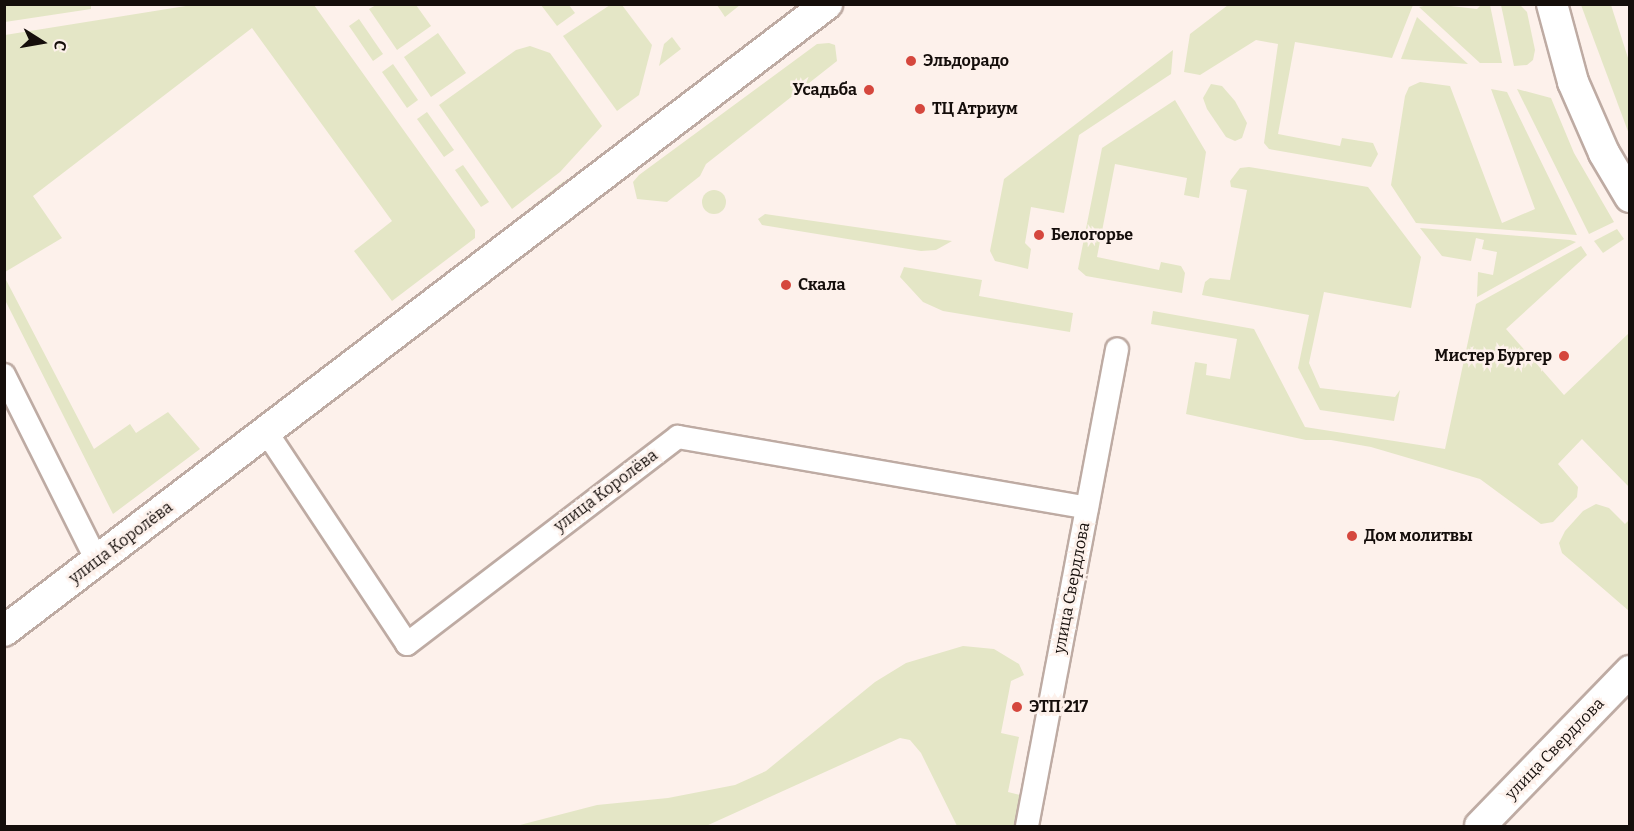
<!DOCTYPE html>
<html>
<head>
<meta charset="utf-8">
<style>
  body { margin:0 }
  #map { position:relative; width:1634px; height:831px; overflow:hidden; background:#fdf1eb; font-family:Bitter,serif }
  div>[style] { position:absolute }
  .green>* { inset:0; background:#e4e6c6 }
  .round { border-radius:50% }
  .roads { filter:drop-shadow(2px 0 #beaba3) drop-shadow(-2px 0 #beaba3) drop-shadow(0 2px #beaba3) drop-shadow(0 -2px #beaba3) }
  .minor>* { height:22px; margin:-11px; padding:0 11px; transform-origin:11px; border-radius:11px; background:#fff }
  .major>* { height:30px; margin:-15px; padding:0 15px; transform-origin:15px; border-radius:15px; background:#fff }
  .dots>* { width:16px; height:16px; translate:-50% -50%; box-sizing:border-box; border:3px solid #fdf1eb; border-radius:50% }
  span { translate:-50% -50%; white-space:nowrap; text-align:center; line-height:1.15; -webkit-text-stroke:5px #fdf1eb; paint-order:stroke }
  .poi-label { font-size:16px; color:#150e0b; font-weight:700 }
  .left { translate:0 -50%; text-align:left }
  .right { translate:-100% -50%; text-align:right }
  .street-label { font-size:16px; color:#150e0b }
  .frame { position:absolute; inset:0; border:6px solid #150e0b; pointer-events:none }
  .north { position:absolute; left:12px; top:12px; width:60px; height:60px; -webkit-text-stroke:4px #fdf1eb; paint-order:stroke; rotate:101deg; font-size:16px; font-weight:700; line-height:24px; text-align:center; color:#150e0b }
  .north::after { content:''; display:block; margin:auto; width:21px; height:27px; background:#150e0b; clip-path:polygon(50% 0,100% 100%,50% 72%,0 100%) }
</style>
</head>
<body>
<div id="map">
  <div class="green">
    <i style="clip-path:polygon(5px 4px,91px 4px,91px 9px,5px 22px)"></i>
    <i style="clip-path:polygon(1433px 4px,1477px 9px,1481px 5px,1490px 5px,1502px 63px,1480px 63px,1419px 7px)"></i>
    <i style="clip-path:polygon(192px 5px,314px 5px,475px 230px,475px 238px,392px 301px,354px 251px,392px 221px,252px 28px,33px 196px,62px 238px,5px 272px,5px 35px)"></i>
    <i style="clip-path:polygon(376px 5px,416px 5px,431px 26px,397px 50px,369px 9px)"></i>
    <i style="clip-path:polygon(541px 5px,569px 5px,575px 13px,557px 26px)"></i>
    <i style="clip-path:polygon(610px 5px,622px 5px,652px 45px,639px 95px,617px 111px,563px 36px)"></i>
    <i style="clip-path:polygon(717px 5px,740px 5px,725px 17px)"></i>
    <i style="clip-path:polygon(1228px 5px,1413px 5px,1392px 58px,1295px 42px,1278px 134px,1340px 146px,1342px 138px,1373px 143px,1378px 154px,1371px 167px,1269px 149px,1264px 143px,1278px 44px,1256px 40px,1200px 75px,1184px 72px,1190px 34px)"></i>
    <i style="clip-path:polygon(1501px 5px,1520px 5px,1527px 12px,1535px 50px,1533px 60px,1527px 65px,1514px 66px)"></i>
    <i style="clip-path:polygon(1581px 5px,1611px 5px,1629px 61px,1629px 134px)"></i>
    <i style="clip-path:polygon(1417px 17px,1468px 64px,1401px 59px)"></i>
    <i style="clip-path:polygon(359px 19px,383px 54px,373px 61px,349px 26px)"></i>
    <i style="clip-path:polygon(438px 33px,466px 73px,431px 97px,404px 57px)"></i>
    <i style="clip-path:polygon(672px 37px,681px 49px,659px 66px,664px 44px)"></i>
    <i style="clip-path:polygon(829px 43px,835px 45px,837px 61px,706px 164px,700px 176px,667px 202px,637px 199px,633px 182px,639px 175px,817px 44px)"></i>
    <i style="clip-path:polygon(530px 46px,550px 53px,602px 126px,560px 172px,512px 209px,439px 105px,516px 50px)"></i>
    <i style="clip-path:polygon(1173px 50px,1171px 74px,1079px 135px,1064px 213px,1031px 207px,1025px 243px,1031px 249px,1028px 269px,995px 261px,990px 251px,1004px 179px)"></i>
    <i style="clip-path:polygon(393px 64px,418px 100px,407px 108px,382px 72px)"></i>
    <i style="clip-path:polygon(1420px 82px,1450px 86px,1502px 223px,1535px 209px,1491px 89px,1507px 92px,1577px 235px,1416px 223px,1391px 185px,1405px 96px,1409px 87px)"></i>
    <i style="clip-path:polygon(1211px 84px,1222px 86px,1235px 101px,1247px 123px,1242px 138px,1235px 141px,1226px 137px,1207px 109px,1203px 98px)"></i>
    <i style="clip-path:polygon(1517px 89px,1551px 98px,1574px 153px,1614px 222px,1589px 234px)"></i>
    <i style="clip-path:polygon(1175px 100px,1206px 152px,1199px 198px,1184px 195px,1187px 178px,1115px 164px,1097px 257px,1159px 270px,1161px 262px,1181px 266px,1185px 273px,1182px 293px,1086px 276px,1078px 269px,1102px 148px)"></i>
    <i style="clip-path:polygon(427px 112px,454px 150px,444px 157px,417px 119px)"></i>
    <i style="clip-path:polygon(463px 165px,489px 202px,481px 207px,455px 170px)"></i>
    <i style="clip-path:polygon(1249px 167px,1368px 187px,1421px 257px,1411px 308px,1324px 292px,1309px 363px,1320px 388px,1395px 397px,1400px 390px,1394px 421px,1320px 410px,1298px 368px,1309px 315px,1202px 295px,1205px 282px,1210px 278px,1230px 280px,1247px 190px,1231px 187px,1230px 181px,1240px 168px)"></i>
    <i style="clip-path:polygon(568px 178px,512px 233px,507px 226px)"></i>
    <i class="round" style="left:702px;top:190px;width:24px;height:24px"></i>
    <i style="clip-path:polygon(765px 214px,952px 241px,936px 250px,921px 251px,762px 225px,758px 219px)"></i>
    <i style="clip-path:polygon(1420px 228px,1570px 240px,1576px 242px,1477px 297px,1478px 272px,1493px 275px,1497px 252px,1482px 249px,1484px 240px,1476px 238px,1471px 261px,1442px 256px)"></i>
    <i style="clip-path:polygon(1617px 229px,1624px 239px,1603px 253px,1594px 241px)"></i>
    <i style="clip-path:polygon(1581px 246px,1587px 255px,1506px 329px,1564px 395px,1629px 333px,1629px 487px,1582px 439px,1558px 464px,1578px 487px,1577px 497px,1553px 522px,1541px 524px,1480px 479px,1371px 447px,1331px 440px,1306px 440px,1186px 414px,1195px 362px,1207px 364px,1206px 375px,1230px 379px,1237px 339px,1151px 324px,1153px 311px,1254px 329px,1305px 427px,1445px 449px,1476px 304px)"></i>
    <i style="clip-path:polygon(904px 267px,982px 280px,979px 296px,1073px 313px,1070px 332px,943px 311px,923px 302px,900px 277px)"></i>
    <i style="clip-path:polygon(4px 276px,94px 449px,130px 424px,136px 433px,168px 412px,200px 449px,113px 514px,5px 300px)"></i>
    <i style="clip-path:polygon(1596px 504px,1609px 508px,1625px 524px,1629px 520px,1629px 611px,1562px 553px,1559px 543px,1565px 531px,1583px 511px)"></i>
    <i style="clip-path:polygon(963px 646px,994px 649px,1019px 664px,1024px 675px,1011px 681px,1001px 733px,1019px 737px,1008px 792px,1028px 797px,1023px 826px,957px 826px,921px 753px,910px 740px,900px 738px,706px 826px,516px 826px,597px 805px,668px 798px,735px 785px,766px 771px,875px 682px,906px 663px)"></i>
  </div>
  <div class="roads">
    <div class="minor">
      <i style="left:4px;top:375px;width:208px;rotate:63.4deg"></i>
      <i style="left:267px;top:433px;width:253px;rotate:56.4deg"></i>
      <i style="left:407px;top:644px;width:341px;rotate:-37.4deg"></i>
      <i style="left:678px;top:437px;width:415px;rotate:9.8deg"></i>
      <i style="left:1027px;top:826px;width:485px;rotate:-79.3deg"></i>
    </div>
    <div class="major">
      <i style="left:1552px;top:4px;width:81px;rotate:74.9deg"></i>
      <i style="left:1573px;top:82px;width:77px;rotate:66.4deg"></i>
      <i style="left:1604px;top:153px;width:51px;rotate:59.4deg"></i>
      <i style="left:4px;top:631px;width:1035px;rotate:-37.3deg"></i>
      <i style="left:1480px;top:826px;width:216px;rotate:-45.9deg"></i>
    </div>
  </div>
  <div class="dots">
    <i style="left:911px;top:61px;background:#d5473d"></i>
    <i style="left:869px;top:90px;background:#d5473d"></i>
    <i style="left:920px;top:109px;background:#d5473d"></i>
    <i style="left:1039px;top:235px;background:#d5473d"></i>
    <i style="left:786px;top:285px;background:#d5473d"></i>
    <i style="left:1564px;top:356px;background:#d5473d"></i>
    <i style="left:1352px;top:536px;background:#d5473d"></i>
    <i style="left:1017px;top:707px;background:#d5473d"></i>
  </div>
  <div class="poi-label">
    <span class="left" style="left:923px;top:61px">Эльдорадо</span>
    <span class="right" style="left:857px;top:90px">Усадьба</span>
    <span class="left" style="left:932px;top:109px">ТЦ Атриум</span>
    <span class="left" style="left:1051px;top:235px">Белогорье</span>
    <span class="left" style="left:798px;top:285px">Скала</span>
    <span class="right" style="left:1552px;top:356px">Мистер Бургер</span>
    <span class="left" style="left:1364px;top:536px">Дом молитвы</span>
    <span class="left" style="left:1029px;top:707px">ЭТП 217</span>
  </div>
  <div class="street-label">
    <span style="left:606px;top:491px;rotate:-37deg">улица Королёва</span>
    <span style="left:121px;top:543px;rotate:-37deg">улица Королёва</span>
    <span style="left:1072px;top:588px;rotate:-79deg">улица Свердлова</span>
    <span style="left:1555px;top:749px;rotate:-46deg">улица Свердлова</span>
  </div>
  <div class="frame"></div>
  <div class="north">С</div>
</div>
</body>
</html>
